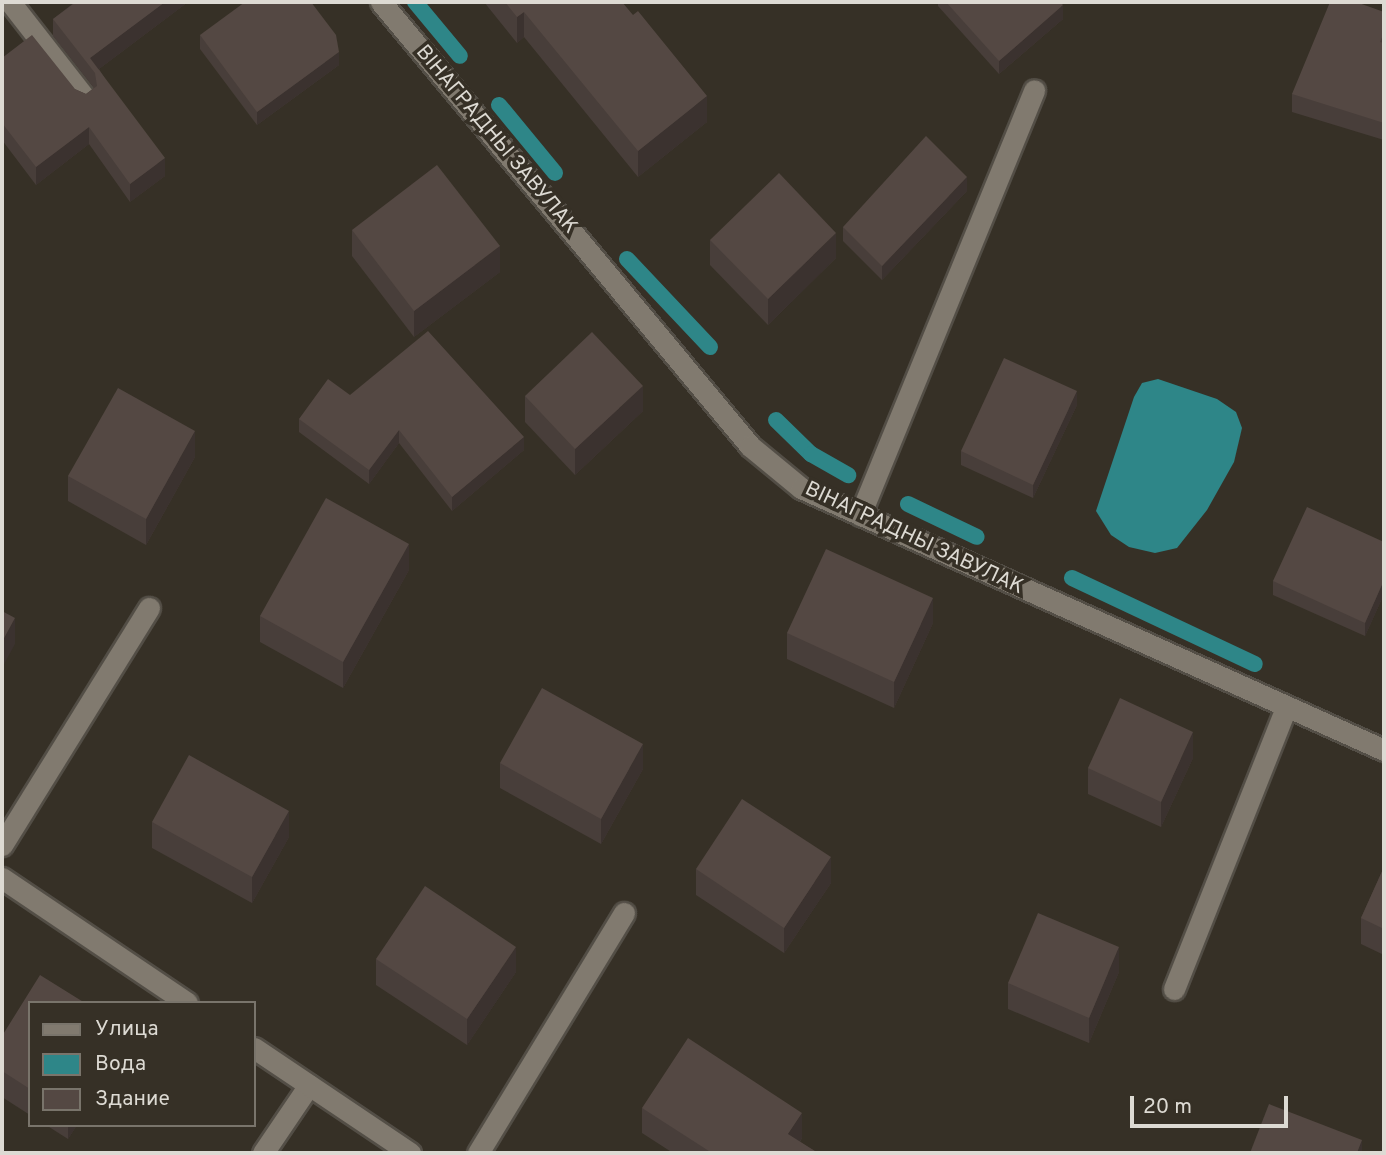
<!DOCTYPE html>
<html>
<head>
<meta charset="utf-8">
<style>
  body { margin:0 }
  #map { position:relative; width:1386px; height:1155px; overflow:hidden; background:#363026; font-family:Overpass,sans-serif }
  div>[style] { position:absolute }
  .water>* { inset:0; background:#2e8688 }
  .stream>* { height:16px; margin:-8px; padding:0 8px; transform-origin:8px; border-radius:8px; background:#2e8688 }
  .roads { filter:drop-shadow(2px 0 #534e46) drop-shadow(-2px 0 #534e46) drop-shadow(0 2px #534e46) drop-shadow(0 -2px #534e46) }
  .service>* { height:21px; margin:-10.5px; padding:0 10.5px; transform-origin:10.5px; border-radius:10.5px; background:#817a6f }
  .minor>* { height:21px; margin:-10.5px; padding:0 10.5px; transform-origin:10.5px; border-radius:10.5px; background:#817a6f }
  .wall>* { inset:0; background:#483e3a }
  .shaded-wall>* { inset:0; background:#3b322f }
  .building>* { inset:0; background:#544843 }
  span { translate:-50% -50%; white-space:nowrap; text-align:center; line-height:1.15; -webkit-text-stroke:7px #363026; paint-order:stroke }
  .street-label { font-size:21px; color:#dddad3 }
  .frame { position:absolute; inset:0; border:4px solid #dddad3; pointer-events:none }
  .legend { position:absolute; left:28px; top:1001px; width:228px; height:126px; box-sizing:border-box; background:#363026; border:2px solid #79746b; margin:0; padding:9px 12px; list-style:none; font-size:21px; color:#dddad3 }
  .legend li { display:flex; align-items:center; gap:14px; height:35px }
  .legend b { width:35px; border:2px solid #79746b }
  .scale { position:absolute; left:1130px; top:1096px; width:158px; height:32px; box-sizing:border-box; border:4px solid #dddad3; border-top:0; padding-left:9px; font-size:21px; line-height:24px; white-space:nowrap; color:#dddad3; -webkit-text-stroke:5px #363026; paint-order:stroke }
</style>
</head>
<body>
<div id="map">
  <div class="water">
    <i style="clip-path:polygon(1158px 379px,1217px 399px,1236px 412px,1242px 428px,1234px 462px,1207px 510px,1177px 548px,1155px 553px,1129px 547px,1111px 535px,1096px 511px,1134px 397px,1142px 383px)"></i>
  </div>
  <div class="stream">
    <i style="left:415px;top:2px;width:70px;rotate:50.2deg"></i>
    <i style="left:499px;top:105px;width:88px;rotate:50.5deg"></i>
    <i style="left:627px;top:259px;width:121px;rotate:46.7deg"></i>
    <i style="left:776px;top:420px;width:49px;rotate:44.2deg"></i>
    <i style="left:811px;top:454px;width:43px;rotate:29.6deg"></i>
    <i style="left:908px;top:504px;width:76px;rotate:25.6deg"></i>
    <i style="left:1072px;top:578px;width:202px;rotate:25.2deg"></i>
  </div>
  <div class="roads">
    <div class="service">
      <i style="left:10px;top:2px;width:122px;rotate:52deg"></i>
      <i style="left:860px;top:515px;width:459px;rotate:-67.7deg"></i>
      <i style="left:2px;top:845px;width:279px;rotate:-58.2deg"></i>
      <i style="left:1174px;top:989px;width:302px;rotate:-68.3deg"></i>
      <i style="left:263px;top:1153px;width:82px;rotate:-55.9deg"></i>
      <i style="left:478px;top:1153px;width:281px;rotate:-58.7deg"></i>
    </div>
    <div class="minor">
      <i style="left:381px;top:2px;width:577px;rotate:50.27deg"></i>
      <i style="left:750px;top:446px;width:66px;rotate:39.5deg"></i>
      <i style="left:801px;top:488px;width:639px;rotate:24.2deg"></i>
      <i style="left:2px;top:878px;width:223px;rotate:34deg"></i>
      <i style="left:254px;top:1048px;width:188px;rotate:33.9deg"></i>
    </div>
  </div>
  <div class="wall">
    <i style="clip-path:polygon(75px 2px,188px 2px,99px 69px,165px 176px,130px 202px,89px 144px,36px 185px,2px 140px,2px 58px,86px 94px,94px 88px,53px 36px,53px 19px)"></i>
    <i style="clip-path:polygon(484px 2px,622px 2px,707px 122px,638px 177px,524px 37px,517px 43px)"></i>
    <i style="clip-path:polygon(938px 2px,1060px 2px,1063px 19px,999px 74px,938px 6px)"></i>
    <i style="clip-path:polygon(1384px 12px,1384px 140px,1292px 112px,1292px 94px)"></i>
    <i style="clip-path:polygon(200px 35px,339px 65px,257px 125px,200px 49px)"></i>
    <i style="clip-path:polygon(967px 191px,882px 280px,843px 241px,843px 227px)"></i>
    <i style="clip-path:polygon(352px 230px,500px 272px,414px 337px,352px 256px)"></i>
    <i style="clip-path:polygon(710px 240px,836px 258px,768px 325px,710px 265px)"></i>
    <i style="clip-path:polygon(350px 395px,524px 450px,452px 511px,399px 443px,369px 484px,299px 432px,299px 419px)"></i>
    <i style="clip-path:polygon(525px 396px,643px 411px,575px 475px,525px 422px)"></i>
    <i style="clip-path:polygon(1077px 405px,1033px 498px,961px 465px,961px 451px)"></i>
    <i style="clip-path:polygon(195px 457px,146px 545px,68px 501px,68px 476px)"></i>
    <i style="clip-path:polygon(1384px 542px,1384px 594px,1365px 636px,1273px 595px,1273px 581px)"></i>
    <i style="clip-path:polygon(409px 570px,343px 688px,260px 642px,260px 616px)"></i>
    <i style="clip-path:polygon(933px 623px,894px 708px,787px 659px,787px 633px)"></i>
    <i style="clip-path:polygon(1193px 758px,1161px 827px,1088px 794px,1088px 768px)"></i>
    <i style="clip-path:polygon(500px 763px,643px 769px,601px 844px,500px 788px)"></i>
    <i style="clip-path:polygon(152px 822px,289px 837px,252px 903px,152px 848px)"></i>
    <i style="clip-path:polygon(1384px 867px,1384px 955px,1361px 944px,1361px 918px)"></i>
    <i style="clip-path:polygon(696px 869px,831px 883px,784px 953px,696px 895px)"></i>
    <i style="clip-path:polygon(376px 959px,516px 972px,467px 1045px,376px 985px)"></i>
    <i style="clip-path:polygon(1119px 972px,1089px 1043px,1008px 1009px,1008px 983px)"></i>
    <i style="clip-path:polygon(30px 1003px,30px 1115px,2px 1097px,2px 1036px)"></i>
    <i style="clip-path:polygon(642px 1108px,802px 1138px,800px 1142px,818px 1153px,673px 1153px,642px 1133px)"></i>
    <i style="clip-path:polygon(46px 1125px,77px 1125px,68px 1139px)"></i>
  </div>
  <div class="shaded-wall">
    <i style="clip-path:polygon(165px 2px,188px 2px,95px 72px,90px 58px)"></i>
    <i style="clip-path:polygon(1063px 5px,1063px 19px,999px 74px,999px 61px)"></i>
    <i style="clip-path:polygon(524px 12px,524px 37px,517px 43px,517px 17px)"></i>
    <i style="clip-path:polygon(339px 52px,339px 65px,257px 125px,257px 112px)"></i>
    <i style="clip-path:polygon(707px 96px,707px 122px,638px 177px,638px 151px)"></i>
    <i style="clip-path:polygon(89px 127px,89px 144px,36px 185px,36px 167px)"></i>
    <i style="clip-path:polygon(165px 158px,165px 176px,130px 202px,130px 184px)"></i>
    <i style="clip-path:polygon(967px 177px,967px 191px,882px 280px,882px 266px)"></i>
    <i style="clip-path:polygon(836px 233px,836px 258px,768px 325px,768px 299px)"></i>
    <i style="clip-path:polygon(500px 246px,500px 272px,414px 337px,414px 311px)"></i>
    <i style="clip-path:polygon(643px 386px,643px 411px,575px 475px,575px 449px)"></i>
    <i style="clip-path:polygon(1077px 391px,1077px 405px,1033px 498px,1033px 485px)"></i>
    <i style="clip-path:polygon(399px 430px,399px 443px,369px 484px,369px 470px)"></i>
    <i style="clip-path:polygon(195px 431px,195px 457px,146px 545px,146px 519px)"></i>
    <i style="clip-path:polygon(524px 437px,524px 450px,452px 511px,452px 497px)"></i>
    <i style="clip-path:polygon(409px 544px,409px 570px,343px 688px,343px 662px)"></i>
    <i style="clip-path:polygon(1384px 580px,1384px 594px,1365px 636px,1365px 623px)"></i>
    <i style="clip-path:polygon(933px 598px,933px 623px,894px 708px,894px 682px)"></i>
    <i style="clip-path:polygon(15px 618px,15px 644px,2px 668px,2px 642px)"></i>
    <i style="clip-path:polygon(1193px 732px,1193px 758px,1161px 827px,1161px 802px)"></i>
    <i style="clip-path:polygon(643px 744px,643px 769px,601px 844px,601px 819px)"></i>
    <i style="clip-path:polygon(289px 811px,289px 837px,252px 903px,252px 877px)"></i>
    <i style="clip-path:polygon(831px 857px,831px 883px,784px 953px,784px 928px)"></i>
    <i style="clip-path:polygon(516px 947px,516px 972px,467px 1045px,467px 1019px)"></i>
    <i style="clip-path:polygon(1119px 947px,1119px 972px,1089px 1043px,1089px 1018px)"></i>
    <i style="clip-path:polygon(802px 1113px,802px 1138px,792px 1153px,788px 1134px)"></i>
    <i style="clip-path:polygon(68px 1125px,77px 1125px,68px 1139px)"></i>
    <i style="clip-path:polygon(1362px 1140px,1362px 1153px,1357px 1153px)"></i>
  </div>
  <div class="building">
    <i style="clip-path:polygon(76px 2px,165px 2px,90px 58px,165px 158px,130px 184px,89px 127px,36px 167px,2px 123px,2px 58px,32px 35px,75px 89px,86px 94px,97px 86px,95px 73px,53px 19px)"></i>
    <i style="clip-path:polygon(245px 2px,311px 2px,336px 35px,339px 52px,257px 112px,200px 35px)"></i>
    <i style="clip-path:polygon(505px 2px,622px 2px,633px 15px,638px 11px,707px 96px,638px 151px,524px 12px,517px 17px)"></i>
    <i style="clip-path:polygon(946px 2px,1060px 2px,1063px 5px,999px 61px)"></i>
    <i style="clip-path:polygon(1330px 2px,1356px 2px,1384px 12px,1384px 33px,1380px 42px,1384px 43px,1384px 123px,1292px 94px)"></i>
    <i style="clip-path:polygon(926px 136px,967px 177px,882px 266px,843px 227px)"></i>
    <i style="clip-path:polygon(437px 165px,500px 246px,414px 311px,352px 230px)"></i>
    <i style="clip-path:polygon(779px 173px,836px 233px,768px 299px,710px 240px)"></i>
    <i style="clip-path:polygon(428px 331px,524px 437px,452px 497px,399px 430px,369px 470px,299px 419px,328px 379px,350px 395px)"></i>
    <i style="clip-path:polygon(592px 332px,643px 386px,575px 449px,525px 396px)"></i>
    <i style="clip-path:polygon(1004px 358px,1077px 391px,1033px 485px,961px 451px)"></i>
    <i style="clip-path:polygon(118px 388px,195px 431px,146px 519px,68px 476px)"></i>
    <i style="clip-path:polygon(326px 498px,409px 544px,343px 662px,260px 616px)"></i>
    <i style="clip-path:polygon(1307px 507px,1384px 542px,1384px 580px,1365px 623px,1273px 581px)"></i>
    <i style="clip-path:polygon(826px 549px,933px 598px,894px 682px,787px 633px)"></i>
    <i style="clip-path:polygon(2px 611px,15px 618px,2px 642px)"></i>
    <i style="clip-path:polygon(542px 688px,643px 744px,601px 819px,500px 763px)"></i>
    <i style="clip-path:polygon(1120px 698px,1193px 732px,1161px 802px,1088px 768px)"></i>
    <i style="clip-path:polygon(189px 755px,289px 811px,252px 877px,152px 822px)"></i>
    <i style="clip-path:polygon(742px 799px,831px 857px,784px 928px,696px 869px)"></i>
    <i style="clip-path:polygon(1384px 867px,1384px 929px,1361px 918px)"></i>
    <i style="clip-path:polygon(425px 886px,516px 947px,467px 1019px,376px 959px)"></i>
    <i style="clip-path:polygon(1038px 913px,1119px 947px,1089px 1018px,1008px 983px)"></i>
    <i style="clip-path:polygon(40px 975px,85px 1003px,30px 1003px,30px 1089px,2px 1071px,2px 1036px)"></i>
    <i style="clip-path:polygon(688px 1038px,802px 1113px,788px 1134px,818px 1153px,712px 1153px,642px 1108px)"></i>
    <i style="clip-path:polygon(1269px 1104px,1362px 1140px,1357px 1153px,1250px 1153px)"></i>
  </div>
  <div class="street-label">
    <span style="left:496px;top:140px;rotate:50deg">ВІНАГРАДНЫ ЗАВУЛАК</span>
    <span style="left:914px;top:539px;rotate:25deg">ВІНАГРАДНЫ ЗАВУЛАК</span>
  </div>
  <div class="frame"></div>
  <ul class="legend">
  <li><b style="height:9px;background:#817a6f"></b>Улица</li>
  <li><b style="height:19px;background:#2e8688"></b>Вода</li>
  <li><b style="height:19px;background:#544843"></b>Здание</li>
  </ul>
  <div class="scale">20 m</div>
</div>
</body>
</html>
